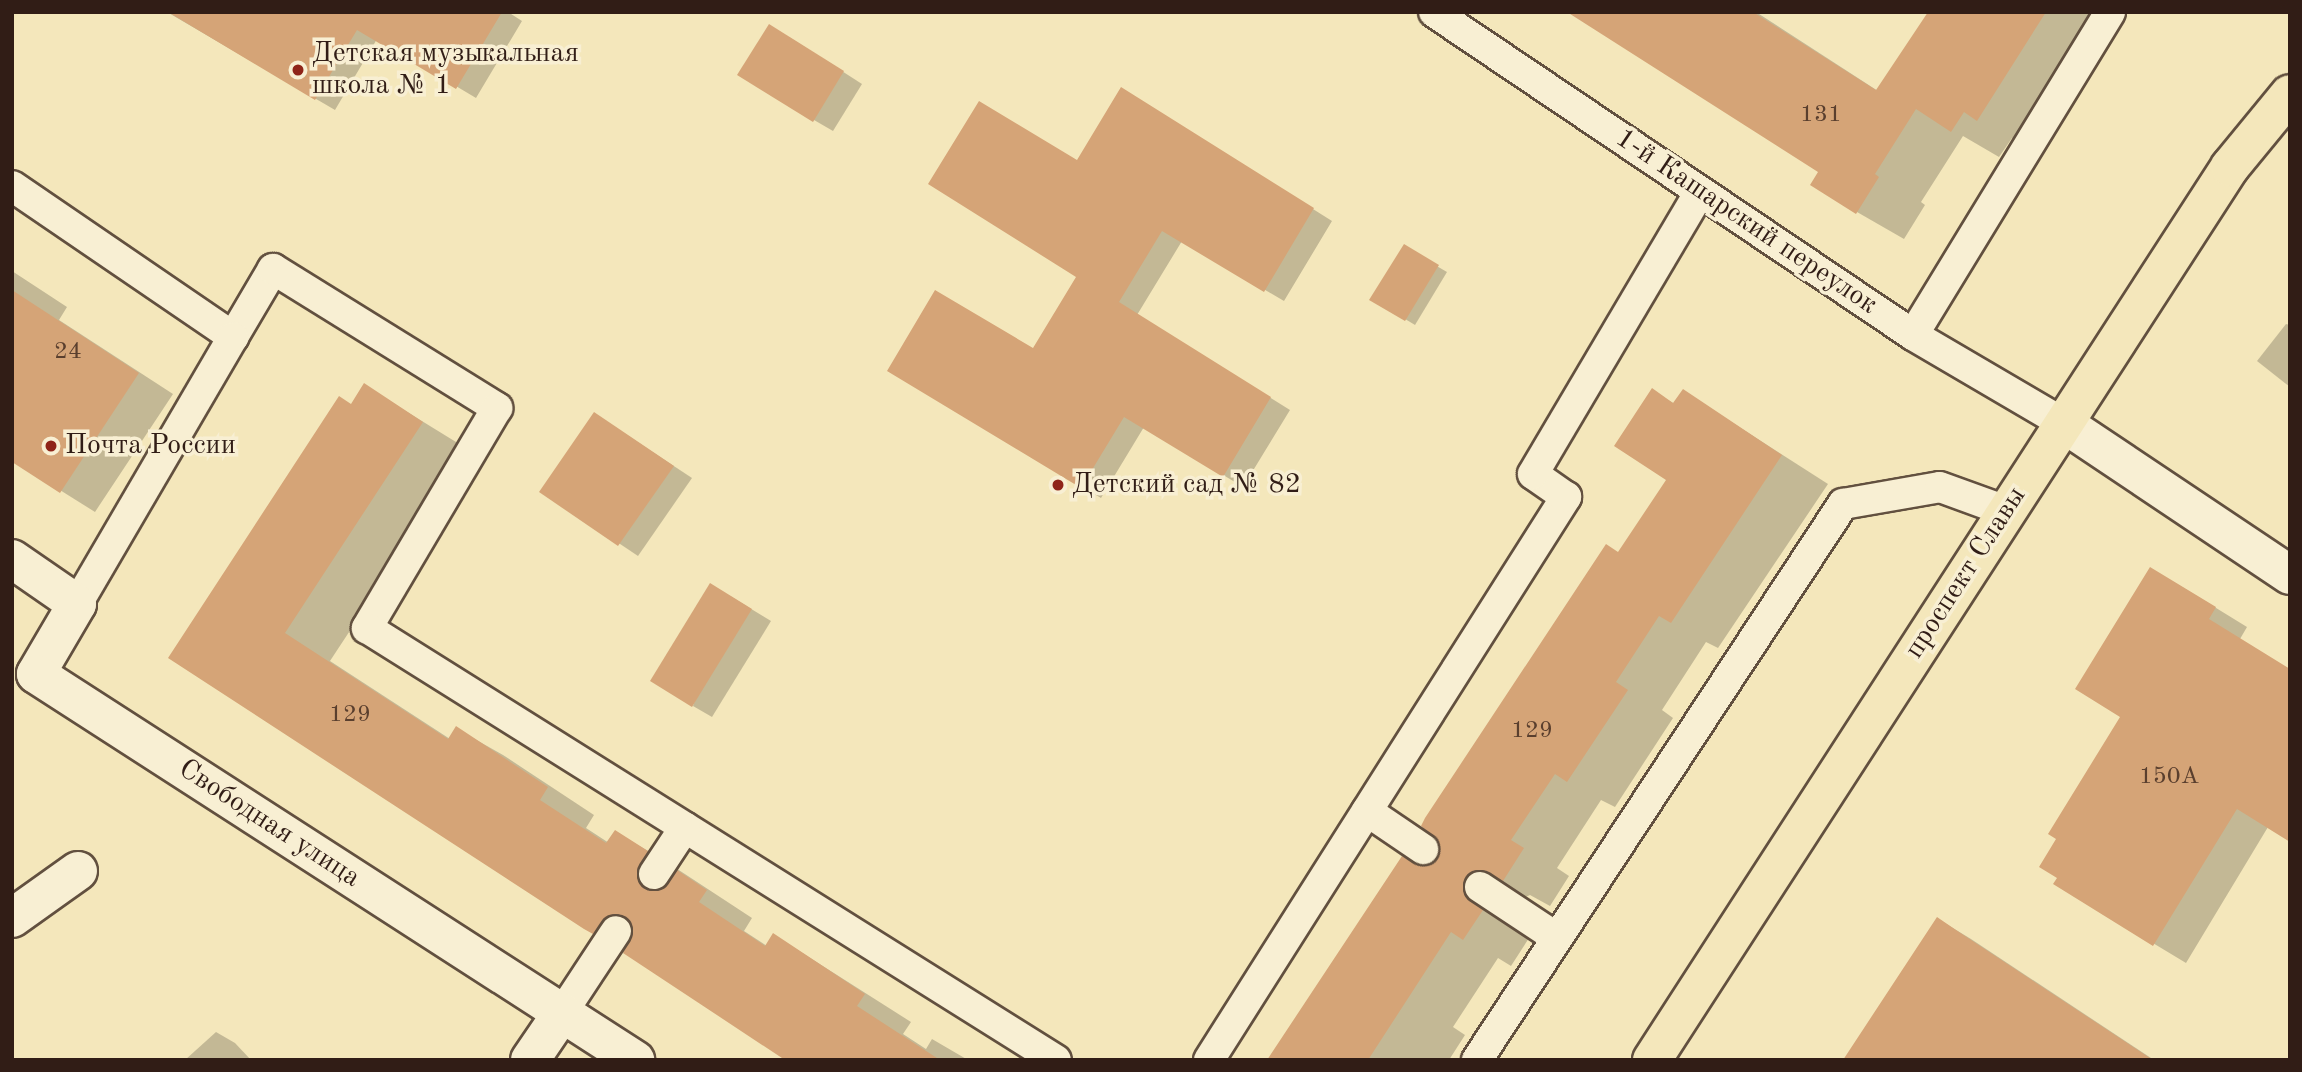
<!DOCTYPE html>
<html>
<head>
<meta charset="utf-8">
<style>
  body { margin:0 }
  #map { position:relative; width:2302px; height:1072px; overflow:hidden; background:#f4e7bb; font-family:"Old Standard TT",serif }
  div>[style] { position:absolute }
  .shadow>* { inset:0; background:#0003 }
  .building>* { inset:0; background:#d5a477 }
  .roads { filter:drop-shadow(2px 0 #62503f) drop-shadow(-2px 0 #62503f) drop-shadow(0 2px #62503f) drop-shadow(0 -2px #62503f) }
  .service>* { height:30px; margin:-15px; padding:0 15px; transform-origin:15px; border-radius:15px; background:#f8efd3 }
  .minor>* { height:38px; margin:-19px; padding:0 19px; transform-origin:19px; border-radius:19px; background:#f8efd3 }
  .primary>* { height:38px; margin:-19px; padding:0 19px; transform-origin:19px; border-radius:19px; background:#f4e7bb }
  .dots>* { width:19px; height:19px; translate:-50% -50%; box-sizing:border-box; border:4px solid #f8efd3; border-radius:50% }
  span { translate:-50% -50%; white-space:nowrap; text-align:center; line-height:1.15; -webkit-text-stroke:7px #f8efd3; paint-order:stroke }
  .number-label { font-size:24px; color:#5a3f2e }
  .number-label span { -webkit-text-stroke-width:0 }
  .poi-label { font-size:28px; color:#311d16 }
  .left { translate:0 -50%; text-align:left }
  .street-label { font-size:28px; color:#311d16 }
  .frame { position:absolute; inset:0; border:14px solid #311d16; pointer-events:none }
</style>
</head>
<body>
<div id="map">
  <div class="shadow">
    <i style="clip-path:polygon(167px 12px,508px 12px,522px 21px,476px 98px,377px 39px,335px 110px)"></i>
    <i style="clip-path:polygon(1570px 12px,1756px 12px,1878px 91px,1929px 12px,2110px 12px,2025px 146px,2012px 138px,1999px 157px,1963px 136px,1921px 202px,1925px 205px,1904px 239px,1857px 212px,1820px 172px)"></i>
    <i style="clip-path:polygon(789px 37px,862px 84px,833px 131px,814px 120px)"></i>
    <i style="clip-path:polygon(1140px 100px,1332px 221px,1284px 301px,1182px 241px,1137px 315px,1290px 410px,1243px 487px,1144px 427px,1101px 498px,889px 370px,1034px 350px,1078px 277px,1078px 162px)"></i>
    <i style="clip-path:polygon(1404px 247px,1447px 272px,1415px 325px,1372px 299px)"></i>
    <i style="clip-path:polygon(12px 271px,67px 307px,59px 320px,173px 394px,95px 512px,12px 460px)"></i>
    <i style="clip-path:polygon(2286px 324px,2290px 325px,2290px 387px,2257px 361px)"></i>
    <i style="clip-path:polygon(365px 386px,469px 450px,330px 661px,450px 739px,457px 729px,503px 755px,594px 815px,586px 828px,609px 843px,615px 832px,662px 859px,752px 918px,744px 931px,767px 946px,774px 935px,911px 1022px,903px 1034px,926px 1049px,932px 1039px,968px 1060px,789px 1060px,170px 657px)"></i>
    <i style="clip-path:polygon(1652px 391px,1675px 404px,1683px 391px,1828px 484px,1718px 648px,1706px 642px,1662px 710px,1673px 718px,1615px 807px,1601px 800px,1557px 868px,1569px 876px,1550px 906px,1530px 895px,1512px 903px,1511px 924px,1529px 938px,1511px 966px,1498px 958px,1453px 1027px,1465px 1035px,1449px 1060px,1269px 1060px,1421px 868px,1439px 859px,1619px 554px,1668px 480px)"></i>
    <i style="clip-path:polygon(595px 414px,692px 478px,638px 556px,541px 491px)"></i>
    <i style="clip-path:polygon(2182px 587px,2247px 627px,2240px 639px,2268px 827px,2186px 963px,2055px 884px,2122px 717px)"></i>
    <i style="clip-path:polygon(730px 596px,771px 621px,712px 717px,693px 706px)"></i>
    <i style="clip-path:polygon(1938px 919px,1971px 939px,2154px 1060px,1845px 1060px)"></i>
    <i style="clip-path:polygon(216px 1032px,235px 1043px,251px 1060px,185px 1060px)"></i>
  </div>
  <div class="building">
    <i style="clip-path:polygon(168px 12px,502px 12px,456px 89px,357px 30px,315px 100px)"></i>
    <i style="clip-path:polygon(1567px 12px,1753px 12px,1876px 90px,1928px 12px,2046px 12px,1977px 121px,1964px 112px,1951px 132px,1916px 109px,1875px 174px,1879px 177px,1856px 214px,1810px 185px,1818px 172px)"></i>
    <i style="clip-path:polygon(769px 24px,844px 71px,813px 122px,737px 75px)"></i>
    <i style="clip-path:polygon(1121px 87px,1314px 208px,1264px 292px,1162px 231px,1119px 302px,1271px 397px,1223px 477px,1124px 417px,1081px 488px,887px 371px,935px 290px,1033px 348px,1076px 277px,928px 184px,979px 101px,1077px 160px)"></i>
    <i style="clip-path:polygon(1404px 244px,1439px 265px,1405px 321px,1369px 300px)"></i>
    <i style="clip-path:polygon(12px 290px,139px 373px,60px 493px,12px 462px)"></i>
    <i style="clip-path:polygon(364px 383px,423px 422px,285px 633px,448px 739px,456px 726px,548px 787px,540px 800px,606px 843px,615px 830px,648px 851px,637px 872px,645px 889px,662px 889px,677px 870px,707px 890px,699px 902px,765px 946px,773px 933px,865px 994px,857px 1006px,940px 1060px,785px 1060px,623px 953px,633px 933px,626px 917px,608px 916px,593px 934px,584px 929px,168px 658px,339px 396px,351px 404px)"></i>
    <i style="clip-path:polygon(1652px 388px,1673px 403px,1683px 389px,1782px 455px,1671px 623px,1659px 616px,1616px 682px,1628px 690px,1567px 782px,1555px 774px,1511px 840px,1524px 848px,1503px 881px,1482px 870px,1466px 877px,1465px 895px,1483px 910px,1463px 940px,1451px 932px,1368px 1060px,1267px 1060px,1402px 856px,1421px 866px,1437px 859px,1438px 841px,1421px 826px,1425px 818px,1606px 544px,1618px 552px,1666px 480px,1614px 446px)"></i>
    <i style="clip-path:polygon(594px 412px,674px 466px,618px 546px,539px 492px)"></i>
    <i style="clip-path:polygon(2150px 567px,2216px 607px,2209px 619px,2290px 669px,2290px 842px,2237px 809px,2153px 946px,2053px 884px,2057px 878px,2039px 867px,2056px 839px,2048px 834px,2120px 717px,2075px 689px)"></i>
    <i style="clip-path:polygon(710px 583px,752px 609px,692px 707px,650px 681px)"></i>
    <i style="clip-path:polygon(1937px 917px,1956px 930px,2153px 1060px,1843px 1060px)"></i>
  </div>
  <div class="roads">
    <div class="service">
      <i style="left:1434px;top:12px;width:578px;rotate:33.99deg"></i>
      <i style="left:1913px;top:335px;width:174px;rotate:30.4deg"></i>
      <i style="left:12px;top:186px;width:268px;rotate:34.3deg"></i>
      <i style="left:233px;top:337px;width:79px;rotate:-59.5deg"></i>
      <i style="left:273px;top:269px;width:264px;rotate:31.8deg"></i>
      <i style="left:497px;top:408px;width:256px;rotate:120.6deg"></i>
      <i style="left:367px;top:628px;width:813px;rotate:32.09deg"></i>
      <i style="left:1913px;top:335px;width:378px;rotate:-58.6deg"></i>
      <i style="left:77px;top:604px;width:309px;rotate:-59.7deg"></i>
      <i style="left:1367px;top:811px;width:68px;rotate:34.2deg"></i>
      <i style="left:654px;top:874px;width:56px;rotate:-56.6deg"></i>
      <i style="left:1480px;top:887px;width:92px;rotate:33.5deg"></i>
      <i style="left:562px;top:1013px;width:98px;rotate:-56.6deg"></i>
      <i style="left:1209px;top:1060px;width:667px;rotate:-57.62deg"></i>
      <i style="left:1566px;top:497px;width:40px;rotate:-145.1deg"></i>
      <i style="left:1533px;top:474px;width:328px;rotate:-59.4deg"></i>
      <i style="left:1477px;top:1060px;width:666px;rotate:-56.64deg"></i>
      <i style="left:1843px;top:504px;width:98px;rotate:-9.9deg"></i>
      <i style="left:1940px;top:487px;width:70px;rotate:20deg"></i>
    </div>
    <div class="minor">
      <i style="left:2063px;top:423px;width:273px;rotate:33.8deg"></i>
      <i style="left:12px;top:559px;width:79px;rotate:34.7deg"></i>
      <i style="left:77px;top:604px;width:81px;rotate:120.4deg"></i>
      <i style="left:36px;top:674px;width:713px;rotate:32.8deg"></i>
      <i style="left:12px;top:918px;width:81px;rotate:-35.5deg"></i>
      <i style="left:530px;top:1060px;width:57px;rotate:-55.8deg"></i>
    </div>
    <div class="primary">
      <i style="left:1652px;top:1060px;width:1064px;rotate:-57.09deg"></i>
      <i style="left:2230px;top:167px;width:94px;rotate:-50.6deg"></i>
    </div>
  </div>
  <div class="dots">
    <i style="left:298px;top:70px;background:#8f2418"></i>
    <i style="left:51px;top:446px;background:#8f2418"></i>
    <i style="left:1058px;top:485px;background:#8f2418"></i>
  </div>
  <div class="number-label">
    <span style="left:1821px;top:116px">131</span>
    <span style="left:68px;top:353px">24</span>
    <span style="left:350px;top:716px">129</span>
    <span style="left:1532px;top:732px">129</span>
    <span style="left:2169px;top:778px">150А</span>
  </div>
  <div class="poi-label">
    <span class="left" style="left:312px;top:70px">Детская музыкальная<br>школа № 1</span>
    <span class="left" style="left:65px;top:446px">Почта России</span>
    <span class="left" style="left:1072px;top:485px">Детский сад № 82</span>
  </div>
  <div class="street-label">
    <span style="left:1746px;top:222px;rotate:34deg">1-й Кашарский переулок</span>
    <span style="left:1966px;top:573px;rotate:-57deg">проспект Славы</span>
    <span style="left:269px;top:824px;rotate:33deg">Свободная улица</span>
  </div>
  <div class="frame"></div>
</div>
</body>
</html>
